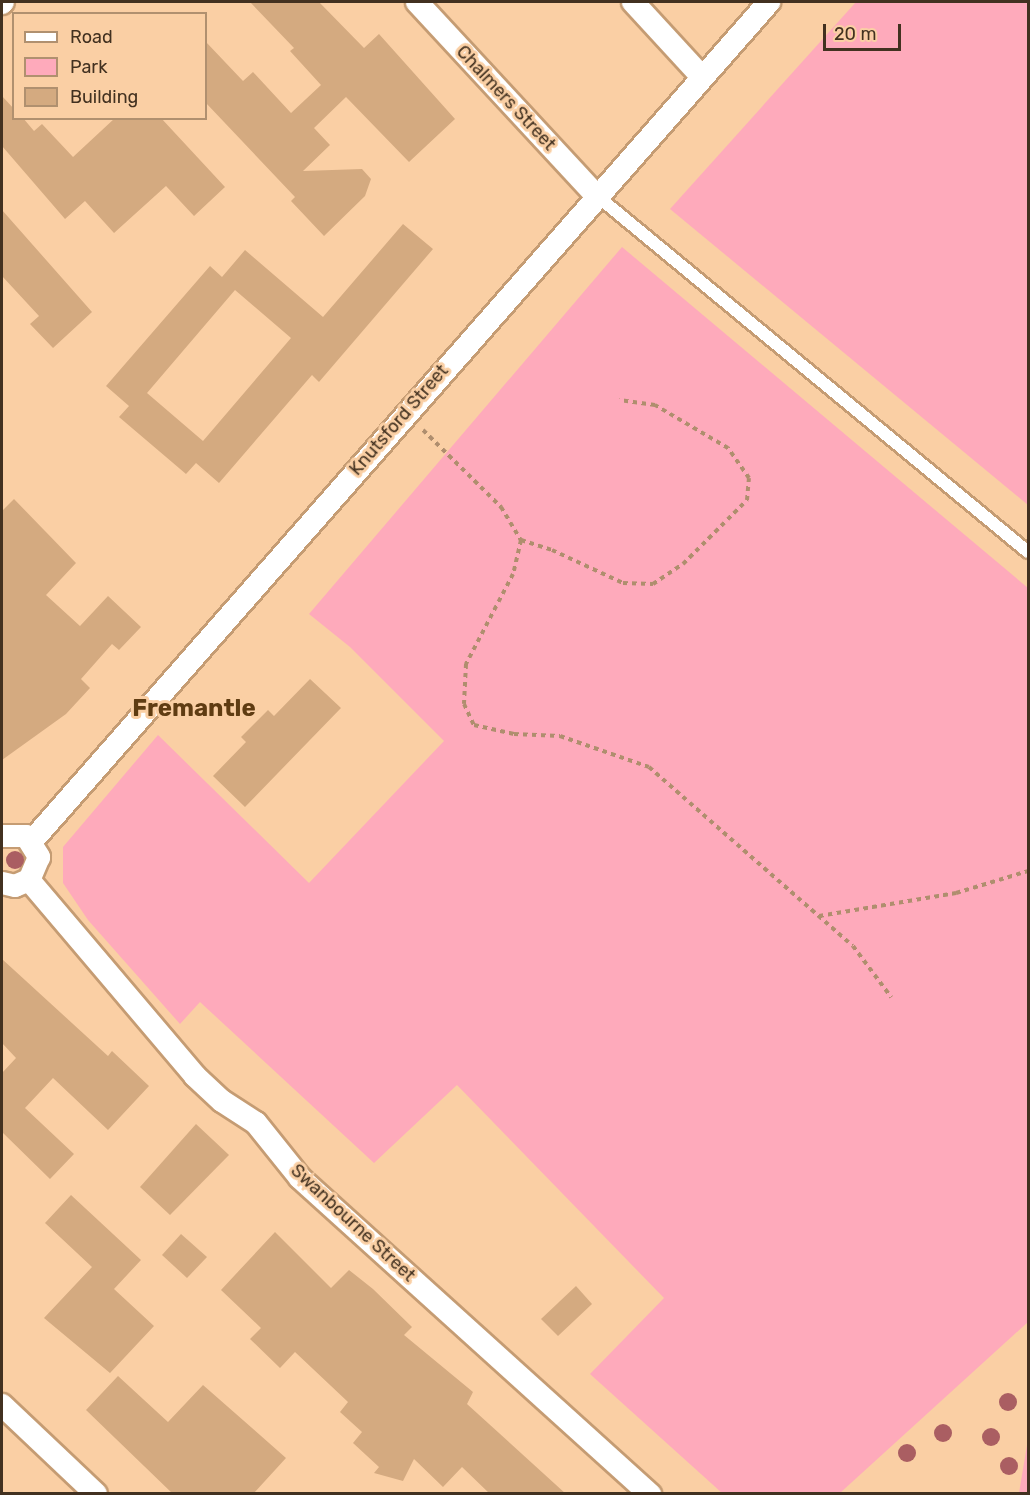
<!DOCTYPE html>
<html>
<head>
<meta charset="utf-8">
<style>
  body { margin:0 }
  #map { position:relative; width:1030px; height:1495px; overflow:hidden; background:#facfa4; font-family:Rubik,sans-serif }
  div>[style] { position:absolute }
  .green>* { inset:0; background:#feaabb }
  .building>* { inset:0; background:#d4aa80 }
  .path>* { height:4px; margin-top:-2px; transform-origin:0; background:repeating-linear-gradient(90deg,#af8e6e 0 4.5px,transparent 0 9px) }
  .roads { filter:drop-shadow(2px 0 #c59c73) drop-shadow(-2px 0 #c59c73) drop-shadow(0 2px #c59c73) drop-shadow(0 -2px #c59c73) }
  .service>* { height:12px; margin:-6px; padding:0 6px; transform-origin:6px; border-radius:6px; background:#fff }
  .minor>* { height:22px; margin:-11px; padding:0 11px; transform-origin:11px; border-radius:11px; background:#fff }
  .trees>* { width:18px; height:18px; margin:-9px; border-radius:50%; background:#aa5e62 }
  span { translate:-50% -50%; white-space:nowrap; text-align:center; line-height:1.15; -webkit-text-stroke:6px #facfa4; paint-order:stroke }
  .street-label { font-size:18px; color:#423120 }
  .district-label { font-size:24px; color:#5f3c12; font-weight:700 }
  .frame { position:absolute; inset:0; border:3px solid #423120; pointer-events:none }
  .legend { position:absolute; left:12px; top:12px; width:195px; height:108px; box-sizing:border-box; background:#facfa4; border:2px solid #b0906f; margin:0; padding:8px 10px; list-style:none; font-size:18px; color:#423120 }
  .legend li { display:flex; align-items:center; gap:12px; height:30px }
  .legend b { width:30px; border:2px solid #b0906f }
  .scale { position:absolute; left:823px; top:24px; width:78px; height:27px; box-sizing:border-box; border:3px solid #423120; border-top:0; padding-left:8px; font-size:18px; line-height:21px; white-space:nowrap; color:#423120; -webkit-text-stroke:4px #facfa4; paint-order:stroke }
</style>
</head>
<body>
<div id="map">
  <div class="green">
    <i style="clip-path:polygon(856px 2px,1028px 2px,1028px 505px,670px 209px)"></i>
    <i style="clip-path:polygon(622px 247px,1028px 588px,1028px 1322px,840px 1493px,722px 1493px,590px 1374px,664px 1298px,457px 1085px,374px 1163px,200px 1002px,180px 1024px,88px 920px,63px 883px,63px 847px,158px 735px,309px 883px,444px 741px,350px 647px,309px 614px)"></i>
    <i style="clip-path:polygon(1028px 1439px,1028px 1493px,1019px 1493px)"></i>
  </div>
  <div class="building">
    <i style="clip-path:polygon(250px 2px,319px 2px,364px 48px,379px 34px,455px 119px,409px 162px,346px 97px,314px 128px,330px 145px,303px 171px,362px 169px,371px 179px,365px 196px,324px 236px,291px 201px,295px 197px,206px 103px,206px 42px,243px 81px,253px 72px,291px 113px,321px 85px,290px 51px,294px 48px)"></i>
    <i style="clip-path:polygon(2px 96px,14px 109px,14px 118px,23px 118px,34px 131px,42px 124px,73px 157px,115px 118px,161px 118px,225px 187px,194px 216px,166px 186px,114px 233px,85px 201px,65px 219px,2px 146px)"></i>
    <i style="clip-path:polygon(2px 210px,92px 312px,53px 348px,30px 324px,39px 316px,2px 276px)"></i>
    <i style="clip-path:polygon(evenodd,403px 224px,433px 249px,319px 382px,312px 375px,219px 483px,196px 463px,186px 474px,119px 417px,129px 406px,106px 386px,210px 266px,222px 277px,245px 250px,323px 317px,403px 224px,235px 290px,291px 338px,203px 441px,147px 393px,235px 290px)"></i>
    <i style="clip-path:polygon(14px 499px,76px 563px,46px 595px,80px 626px,108px 596px,141px 627px,119px 650px,112px 644px,81px 679px,90px 688px,66px 714px,2px 760px,2px 511px)"></i>
    <i style="clip-path:polygon(310px 679px,341px 708px,245px 807px,213px 776px,246px 742px,241px 737px,268px 710px,274px 716px)"></i>
    <i style="clip-path:polygon(2px 959px,108px 1056px,112px 1051px,149px 1086px,108px 1130px,53px 1078px,25px 1108px,74px 1154px,50px 1179px,2px 1132px,2px 1073px,16px 1058px,2px 1043px)"></i>
    <i style="clip-path:polygon(196px 1124px,229px 1155px,170px 1215px,140px 1187px)"></i>
    <i style="clip-path:polygon(71px 1195px,141px 1260px,114px 1289px,154px 1326px,110px 1373px,44px 1318px,92px 1267px,45px 1223px)"></i>
    <i style="clip-path:polygon(275px 1232px,331px 1288px,349px 1270px,373px 1289px,412px 1327px,404px 1335px,473px 1392px,467px 1404px,566px 1494px,490px 1494px,462px 1467px,443px 1487px,414px 1459px,403px 1481px,374px 1473px,379px 1467px,353px 1443px,362px 1432px,340px 1412px,348px 1402px,295px 1352px,280px 1368px,250px 1339px,261px 1328px,221px 1290px)"></i>
    <i style="clip-path:polygon(181px 1234px,207px 1257px,187px 1278px,162px 1255px)"></i>
    <i style="clip-path:polygon(576px 1286px,592px 1304px,558px 1336px,541px 1319px)"></i>
    <i style="clip-path:polygon(118px 1376px,168px 1422px,203px 1385px,286px 1458px,253px 1494px,173px 1494px,86px 1410px)"></i>
  </div>
  <div class="path">
    <i style="left:423px;top:430px;width:110px;rotate:44.6deg"></i>
    <i style="left:501px;top:507px;width:39px;rotate:59deg"></i>
    <i style="left:521px;top:540px;width:35px;rotate:103deg"></i>
    <i style="left:513px;top:574px;width:102px;rotate:117.6deg"></i>
    <i style="left:466px;top:664px;width:40px;rotate:92.9deg"></i>
    <i style="left:464px;top:704px;width:23px;rotate:65deg"></i>
    <i style="left:474px;top:725px;width:41px;rotate:12.7deg"></i>
    <i style="left:514px;top:734px;width:46px;rotate:2.5deg"></i>
    <i style="left:560px;top:736px;width:94px;rotate:19.2deg"></i>
    <i style="left:649px;top:767px;width:271px;rotate:41.3deg"></i>
    <i style="left:853px;top:946px;width:64px;rotate:53.3deg"></i>
    <i style="left:521px;top:540px;width:33px;rotate:18deg"></i>
    <i style="left:552px;top:550px;width:78px;rotate:24.9deg"></i>
    <i style="left:623px;top:583px;width:30px;rotate:2deg"></i>
    <i style="left:653px;top:584px;width:36px;rotate:-34deg"></i>
    <i style="left:683px;top:564px;width:91px;rotate:-45deg"></i>
    <i style="left:747px;top:500px;width:22px;rotate:-85deg"></i>
    <i style="left:749px;top:478px;width:37px;rotate:-125deg"></i>
    <i style="left:728px;top:448px;width:85px;rotate:-149.5deg"></i>
    <i style="left:655px;top:405px;width:36px;rotate:-172deg"></i>
    <i style="left:819px;top:916px;width:139px;rotate:-9.5deg"></i>
    <i style="left:956px;top:893px;width:75px;rotate:-17deg"></i>
  </div>
  <div class="roads">
    <div class="service">
      <i style="left:596px;top:195px;width:560px;rotate:39.57deg"></i>
    </div>
    <div class="minor">
      <i style="left:417px;top:2px;width:263px;rotate:47.2deg"></i>
      <i style="left:633px;top:2px;width:102px;rotate:47.4deg"></i>
      <i style="left:2px;top:3px;width:1px;rotate:-45deg"></i>
      <i style="left:2px;top:836px;width:24px"></i>
      <i style="left:26px;top:836px;width:25px;rotate:58deg"></i>
      <i style="left:39px;top:857px;width:25px;rotate:113deg"></i>
      <i style="left:29px;top:880px;width:15px;rotate:157deg"></i>
      <i style="left:15px;top:886px;width:13px;rotate:-167deg"></i>
      <i style="left:32px;top:841px;width:1117px;rotate:-48.7deg"></i>
      <i style="left:29px;top:880px;width:257px;rotate:49.7deg"></i>
      <i style="left:195px;top:1076px;width:37px;rotate:43deg"></i>
      <i style="left:222px;top:1101px;width:40px;rotate:32.9deg"></i>
      <i style="left:256px;top:1123px;width:70px;rotate:51.3deg"></i>
      <i style="left:300px;top:1178px;width:472px;rotate:42.1deg"></i>
      <i style="left:2px;top:1405px;width:129px;rotate:43.4deg"></i>
    </div>
  </div>
  <div class="trees">
    <i style="left:15px;top:860px"></i>
    <i style="left:1008px;top:1402px"></i>
    <i style="left:943px;top:1433px"></i>
    <i style="left:991px;top:1437px"></i>
    <i style="left:907px;top:1453px"></i>
    <i style="left:1009px;top:1466px"></i>
  </div>
  <div class="street-label">
    <span style="left:506px;top:98px;rotate:47deg">Chalmers Street</span>
    <span style="left:399px;top:420px;rotate:-49deg">Knutsford Street</span>
    <span style="left:353px;top:1223px;rotate:43deg">Swanbourne Street</span>
  </div>
  <div class="district-label">
    <span style="left:194px;top:709px">Fremantle</span>
  </div>
  <div class="frame"></div>
  <ul class="legend">
  <li><b style="height:8px;background:#fff"></b>Road</li>
  <li><b style="height:16px;background:#feaabb"></b>Park</li>
  <li><b style="height:16px;background:#d4aa80"></b>Building</li>
  </ul>
  <div class="scale">20 m</div>
</div>
</body>
</html>
